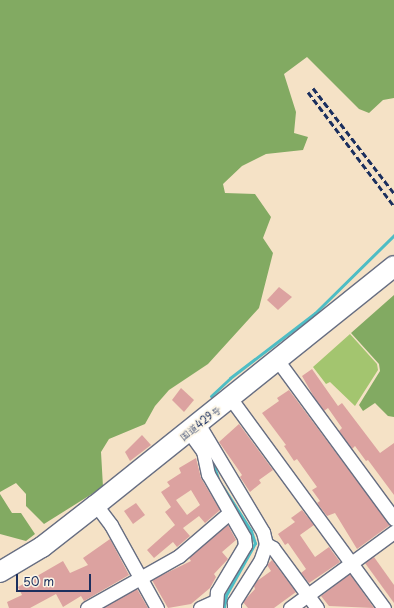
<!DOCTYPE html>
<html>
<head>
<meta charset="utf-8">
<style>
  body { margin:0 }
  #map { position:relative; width:394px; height:608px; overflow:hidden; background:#f5e2c6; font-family:"Playpen Sans","Klee One",sans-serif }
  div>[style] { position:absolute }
  .green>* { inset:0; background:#a3c56f }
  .forest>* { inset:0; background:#82aa62 }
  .stream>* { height:3px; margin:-1.5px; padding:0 1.5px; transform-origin:1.5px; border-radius:1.5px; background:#4ebdc5 }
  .building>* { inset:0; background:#dca2a0 }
  .roads { filter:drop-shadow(1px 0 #676e82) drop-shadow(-1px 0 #676e82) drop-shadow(0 1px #676e82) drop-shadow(0 -1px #676e82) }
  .minor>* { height:13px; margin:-6.5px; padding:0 6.5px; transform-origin:6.5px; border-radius:6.5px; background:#fff }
  .highway>* { height:20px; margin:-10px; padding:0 10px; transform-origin:10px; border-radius:10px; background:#fff }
  .rail>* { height:3px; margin-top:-1.5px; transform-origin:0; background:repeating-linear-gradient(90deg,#1b2f5e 0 6px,transparent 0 9px) }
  span { translate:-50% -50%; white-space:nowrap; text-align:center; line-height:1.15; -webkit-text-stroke:3.5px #fcf5e5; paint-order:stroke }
  .street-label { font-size:10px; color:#1b2f5e }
  .scale { position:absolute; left:16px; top:574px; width:75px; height:18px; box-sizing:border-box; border:2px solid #1b2f5e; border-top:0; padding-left:5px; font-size:12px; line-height:14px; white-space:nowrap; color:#1b2f5e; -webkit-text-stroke:3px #fcf5e5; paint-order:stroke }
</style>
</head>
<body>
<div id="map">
  <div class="green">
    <i style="clip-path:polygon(350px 334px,377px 364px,378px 370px,355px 406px,330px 382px,326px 384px,313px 367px)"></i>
  </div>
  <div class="forest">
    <i style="clip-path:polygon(0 0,394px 0,394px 98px,383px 100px,369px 113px,359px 109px,307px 57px,284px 74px,296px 112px,294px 133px,308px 137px,303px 150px,266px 154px,242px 166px,223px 184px,225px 193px,255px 194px,271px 217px,263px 238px,273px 253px,259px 308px,208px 364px,169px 390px,155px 406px,145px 424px,109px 439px,101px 452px,103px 487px,44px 524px,26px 506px,26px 494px,16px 483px,0 492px)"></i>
    <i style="clip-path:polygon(394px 295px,394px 417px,388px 416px,375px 403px,363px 411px,359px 405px,380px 371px,379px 364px,351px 333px)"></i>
    <i style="clip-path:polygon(0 494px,12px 513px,21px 513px,35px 534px,26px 541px,0 534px)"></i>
  </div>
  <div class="stream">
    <i style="left:211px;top:396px;width:26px;rotate:-43deg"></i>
    <i style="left:230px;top:378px;width:107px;rotate:-37.4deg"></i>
    <i style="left:315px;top:313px;width:111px;rotate:-44.6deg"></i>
    <i style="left:211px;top:456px;width:24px;rotate:73deg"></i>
    <i style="left:223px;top:487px;width:52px;rotate:57.5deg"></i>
    <i style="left:251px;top:531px;width:13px;rotate:72deg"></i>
    <i style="left:255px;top:543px;width:60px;rotate:119.1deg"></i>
    <i style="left:226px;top:595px;width:13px;rotate:99deg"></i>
  </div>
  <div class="building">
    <i style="clip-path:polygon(279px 287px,292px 297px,278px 310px,267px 300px)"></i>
    <i style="clip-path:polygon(312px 369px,338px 406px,342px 403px,380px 453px,394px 443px,394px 495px,368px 460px,366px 461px,355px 446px,352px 449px,339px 431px,342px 428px,328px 408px,324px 411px,314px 397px,302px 376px)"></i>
    <i style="clip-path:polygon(181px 388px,194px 400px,184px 412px,172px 400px)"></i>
    <i style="clip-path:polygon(289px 390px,390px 525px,357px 549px,335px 513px,327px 516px,317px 503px,320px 501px,312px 490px,317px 487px,297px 459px,294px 461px,284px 446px,286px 445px,262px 413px,279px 401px,277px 398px)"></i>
    <i style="clip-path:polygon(239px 424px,273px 470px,259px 480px,261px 483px,250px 492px,240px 477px,242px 475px,219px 442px)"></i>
    <i style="clip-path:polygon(142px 435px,151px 445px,130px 461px,125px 452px)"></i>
    <i style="clip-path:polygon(evenodd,196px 458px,201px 478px,220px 510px,205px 523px,199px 516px,183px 528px,190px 536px,177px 547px,173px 542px,154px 558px,147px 550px,175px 525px,165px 512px,171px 507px,161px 492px,170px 486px,167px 482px,181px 473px,179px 468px,196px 458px,191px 490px,200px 505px,187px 515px,176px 500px,191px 490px)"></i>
    <i style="clip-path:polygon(136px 503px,145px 515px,133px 524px,124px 511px)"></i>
    <i style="clip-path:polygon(302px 510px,314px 525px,300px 535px,315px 557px,329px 547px,340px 562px,309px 583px,301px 573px,306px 569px,288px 543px,285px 545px,278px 534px,295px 522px,291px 518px)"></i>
    <i style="clip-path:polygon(228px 525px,236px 540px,222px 552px,228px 559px,214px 574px,216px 577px,210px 588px,191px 604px,168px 608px,152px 580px,191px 561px,189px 558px)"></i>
    <i style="clip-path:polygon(110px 539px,129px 575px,84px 601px,81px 596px,63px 607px,56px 594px,30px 608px,9px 608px,7px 602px,22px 595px,18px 587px,63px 561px,70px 573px,88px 565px,83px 558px)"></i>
    <i style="clip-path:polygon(374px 557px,394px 585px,394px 603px,365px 563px)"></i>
    <i style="clip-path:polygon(272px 560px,296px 592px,274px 608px,248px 608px,243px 602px,255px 589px,254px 586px,257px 581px,271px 571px,267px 565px)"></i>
    <i style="clip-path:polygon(350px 574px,374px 608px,329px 606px,321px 596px)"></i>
    <i style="clip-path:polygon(137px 589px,148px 608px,103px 608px)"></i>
  </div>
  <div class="roads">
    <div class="minor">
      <i style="left:278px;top:361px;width:196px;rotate:53.7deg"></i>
      <i style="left:231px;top:399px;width:259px;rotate:53.8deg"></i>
      <i style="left:199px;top:425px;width:125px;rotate:59.1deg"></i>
      <i style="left:263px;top:532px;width:12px;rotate:76deg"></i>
      <i style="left:266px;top:544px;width:18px;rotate:109deg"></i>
      <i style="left:260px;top:561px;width:49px;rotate:122.4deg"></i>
      <i style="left:234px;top:602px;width:6px;rotate:90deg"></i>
      <i style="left:189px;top:432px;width:24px;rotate:54deg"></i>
      <i style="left:203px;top:451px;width:24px;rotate:78deg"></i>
      <i style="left:208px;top:474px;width:73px;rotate:60.3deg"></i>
      <i style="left:244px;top:537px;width:8px;rotate:83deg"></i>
      <i style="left:245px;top:545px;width:55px;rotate:120.8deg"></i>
      <i style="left:217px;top:592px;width:16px;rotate:94deg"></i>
      <i style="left:96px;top:505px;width:25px;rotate:53deg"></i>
      <i style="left:111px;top:525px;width:95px;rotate:61deg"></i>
      <i style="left:266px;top:544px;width:8px;rotate:30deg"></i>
      <i style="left:273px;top:548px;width:74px;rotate:53.7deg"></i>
      <i style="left:87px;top:608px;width:106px;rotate:-29.5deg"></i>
      <i style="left:179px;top:556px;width:66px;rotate:-40.7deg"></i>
      <i style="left:200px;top:608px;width:17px;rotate:-25deg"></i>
      <i style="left:290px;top:608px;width:129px;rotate:-36.2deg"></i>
    </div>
    <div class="highway">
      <i style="left:0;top:572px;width:49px;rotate:-30.8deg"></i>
      <i style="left:42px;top:547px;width:68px;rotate:-37.9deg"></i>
      <i style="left:96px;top:505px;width:382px;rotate:-38.7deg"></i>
    </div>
  </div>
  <div class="rail">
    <i style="left:313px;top:88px;width:133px;rotate:52.4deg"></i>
    <i style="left:308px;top:92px;width:143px;rotate:53deg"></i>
  </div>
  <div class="street-label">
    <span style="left:200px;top:423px;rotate:-38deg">国道429号</span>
  </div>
  <div class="scale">50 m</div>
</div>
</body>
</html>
